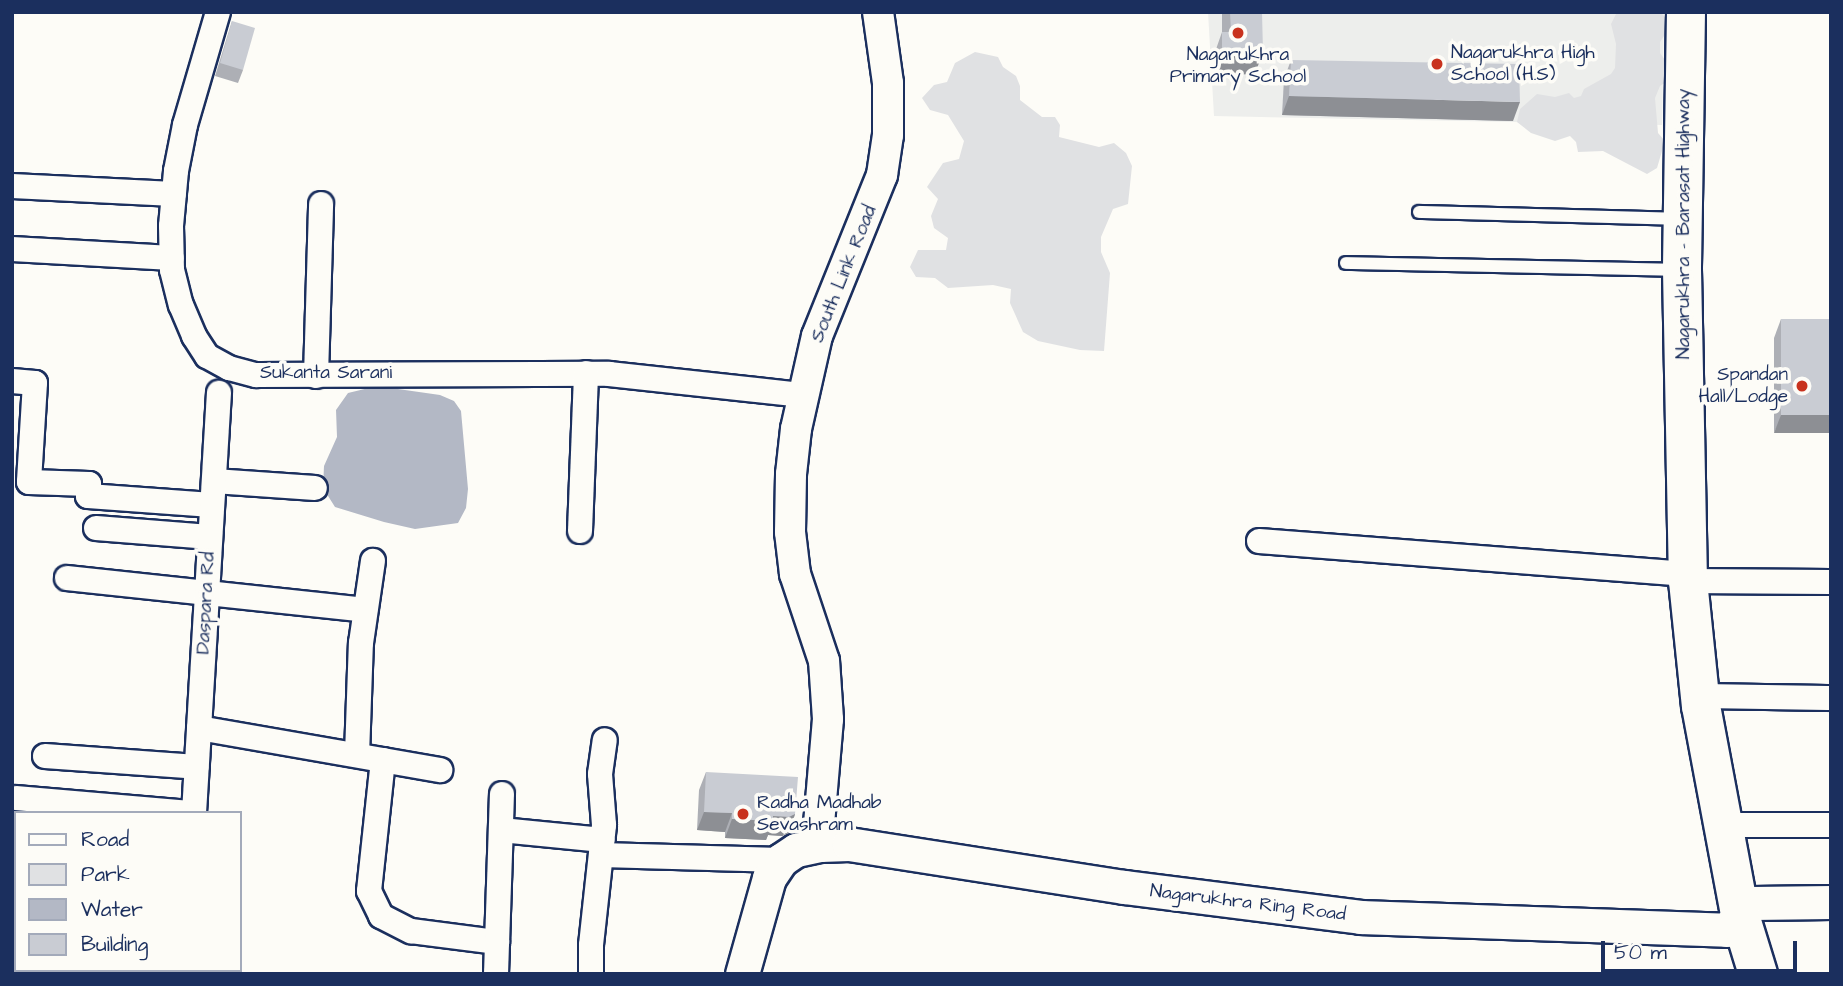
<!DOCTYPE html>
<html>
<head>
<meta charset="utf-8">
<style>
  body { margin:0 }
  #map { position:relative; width:1843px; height:986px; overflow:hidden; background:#fdfcf7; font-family:"Architects Daughter",sans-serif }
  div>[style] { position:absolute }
  .built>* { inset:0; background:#edeeec }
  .green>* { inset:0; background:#e0e1e3 }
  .water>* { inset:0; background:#b3b8c5 }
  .roads { filter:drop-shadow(2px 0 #1b2f5e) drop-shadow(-2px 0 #1b2f5e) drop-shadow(0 2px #1b2f5e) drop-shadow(0 -2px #1b2f5e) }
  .service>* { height:12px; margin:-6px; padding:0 6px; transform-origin:6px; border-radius:6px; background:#fdfcf7 }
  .minor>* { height:24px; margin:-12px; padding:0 12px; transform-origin:12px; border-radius:12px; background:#fdfcf7 }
  .tertiary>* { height:30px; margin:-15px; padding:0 15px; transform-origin:15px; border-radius:15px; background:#fdfcf7 }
  .secondary>* { height:33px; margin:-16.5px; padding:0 16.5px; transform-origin:16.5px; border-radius:16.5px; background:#fdfcf7 }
  .primary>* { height:38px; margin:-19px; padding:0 19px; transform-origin:19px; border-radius:19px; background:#fdfcf7 }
  .wall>* { inset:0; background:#adafb5 }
  .shaded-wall>* { inset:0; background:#8d8f94 }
  .building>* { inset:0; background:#c9ccd3 }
  .dots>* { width:19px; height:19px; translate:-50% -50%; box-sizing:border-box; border:4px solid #fdfcf7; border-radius:50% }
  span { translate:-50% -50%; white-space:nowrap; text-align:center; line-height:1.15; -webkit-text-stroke:7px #fdfcf7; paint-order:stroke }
  .poi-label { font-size:19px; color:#1b2f5e }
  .left { translate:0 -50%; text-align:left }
  .right { translate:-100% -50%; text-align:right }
  .street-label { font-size:19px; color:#1b2f5e }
  .frame { position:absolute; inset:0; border:14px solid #1b2f5e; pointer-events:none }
  .legend { position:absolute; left:14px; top:811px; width:228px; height:161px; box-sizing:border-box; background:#fdfcf7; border:2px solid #a3aaba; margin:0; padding:9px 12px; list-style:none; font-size:21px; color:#1b2f5e }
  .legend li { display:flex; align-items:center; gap:14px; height:35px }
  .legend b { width:35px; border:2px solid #a3aaba }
  .scale { position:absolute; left:1601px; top:941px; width:196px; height:32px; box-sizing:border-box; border:4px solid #1b2f5e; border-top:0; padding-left:9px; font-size:21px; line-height:24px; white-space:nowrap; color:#1b2f5e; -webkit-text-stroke:5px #fdfcf7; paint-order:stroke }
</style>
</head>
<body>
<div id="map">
  <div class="built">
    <i style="clip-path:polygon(1208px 12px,1664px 12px,1662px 125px,1214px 116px)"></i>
  </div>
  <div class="green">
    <i style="clip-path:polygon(1617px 12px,1660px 12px,1666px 18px,1666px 33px,1660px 42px,1660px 53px,1668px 64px,1666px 82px,1660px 86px,1655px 98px,1658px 133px,1665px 141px,1657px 168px,1647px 174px,1603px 151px,1578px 152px,1576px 142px,1570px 136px,1555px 141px,1531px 133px,1517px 122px,1520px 109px,1537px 94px,1555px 97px,1569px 93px,1574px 98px,1581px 96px,1584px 89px,1611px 74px,1615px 68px,1616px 44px,1611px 24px)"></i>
    <i style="clip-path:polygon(975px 52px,998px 57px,1003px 67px,1016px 76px,1020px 86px,1020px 100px,1042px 117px,1055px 117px,1060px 125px,1059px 137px,1099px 147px,1114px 143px,1126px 153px,1132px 166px,1128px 204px,1113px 209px,1101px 237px,1101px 252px,1110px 273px,1104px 351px,1080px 350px,1038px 341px,1023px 332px,1010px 303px,1011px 289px,993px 285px,948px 288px,935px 278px,916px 277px,910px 267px,918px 250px,946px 250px,948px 238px,934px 228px,931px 216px,938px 199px,927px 187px,943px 163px,959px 159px,964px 141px,948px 115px,930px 110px,922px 98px,934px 85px,947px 82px,955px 63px)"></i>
  </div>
  <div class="water">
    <i style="clip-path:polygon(377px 386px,440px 395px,454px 401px,461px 411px,468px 489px,466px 508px,458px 523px,415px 529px,384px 522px,335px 507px,323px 488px,324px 466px,337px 437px,336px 410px,348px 393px)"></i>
  </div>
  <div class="roads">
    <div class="service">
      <i style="left:1419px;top:212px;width:260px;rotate:1.5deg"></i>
      <i style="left:1346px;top:263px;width:332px;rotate:1.2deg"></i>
    </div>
    <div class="minor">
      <i style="left:218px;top:12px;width:118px;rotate:106.3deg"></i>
      <i style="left:185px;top:125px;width:47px;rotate:101.1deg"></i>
      <i style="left:176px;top:171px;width:55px;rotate:95.2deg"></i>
      <i style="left:171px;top:226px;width:44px;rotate:88.7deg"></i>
      <i style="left:172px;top:270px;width:36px;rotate:76deg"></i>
      <i style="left:181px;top:305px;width:34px;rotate:67deg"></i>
      <i style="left:194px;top:336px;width:24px;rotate:57deg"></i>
      <i style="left:207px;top:356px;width:25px;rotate:29deg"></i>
      <i style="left:229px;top:368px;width:28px;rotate:15deg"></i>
      <i style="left:256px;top:375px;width:353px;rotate:-0.2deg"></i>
      <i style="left:609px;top:374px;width:195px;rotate:6.2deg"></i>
      <i style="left:12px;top:186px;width:162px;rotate:2.8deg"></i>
      <i style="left:12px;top:249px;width:160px;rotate:3.2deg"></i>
      <i style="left:316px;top:376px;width:172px;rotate:-88.3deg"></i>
      <i style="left:12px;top:381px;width:23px;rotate:5deg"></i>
      <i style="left:35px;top:383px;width:99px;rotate:93.5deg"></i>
      <i style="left:29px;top:482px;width:60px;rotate:1.9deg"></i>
      <i style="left:89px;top:484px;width:12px;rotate:95deg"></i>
      <i style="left:88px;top:496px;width:124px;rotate:4.2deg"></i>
      <i style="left:214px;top:481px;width:101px;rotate:4deg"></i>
      <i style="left:96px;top:528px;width:114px;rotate:4.5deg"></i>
      <i style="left:580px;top:531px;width:158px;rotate:-87.8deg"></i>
      <i style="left:1259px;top:541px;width:429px;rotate:4.4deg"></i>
      <i style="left:67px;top:578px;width:300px;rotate:6.1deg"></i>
      <i style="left:1688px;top:581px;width:143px;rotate:0.4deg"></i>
      <i style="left:1699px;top:696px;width:132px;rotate:0.9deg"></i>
      <i style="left:199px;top:728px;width:245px;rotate:9.9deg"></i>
      <i style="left:357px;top:755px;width:112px;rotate:-88deg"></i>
      <i style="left:361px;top:643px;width:83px;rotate:-81.7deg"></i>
      <i style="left:45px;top:756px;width:152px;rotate:4.1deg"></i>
      <i style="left:383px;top:760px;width:132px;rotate:96.1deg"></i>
      <i style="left:369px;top:891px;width:28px;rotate:64deg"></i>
      <i style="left:381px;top:916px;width:34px;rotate:27deg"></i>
      <i style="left:411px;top:931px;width:87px;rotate:7.3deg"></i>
      <i style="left:16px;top:798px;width:177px;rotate:4.9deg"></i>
      <i style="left:194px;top:813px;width:421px;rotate:-86.6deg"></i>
      <i style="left:1722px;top:825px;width:109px"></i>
      <i style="left:501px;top:830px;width:102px;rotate:5.6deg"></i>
      <i style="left:601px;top:855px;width:180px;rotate:1.6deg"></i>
      <i style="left:187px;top:974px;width:4px;rotate:-90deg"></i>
      <i style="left:496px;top:974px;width:180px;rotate:-88.1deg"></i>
      <i style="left:591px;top:974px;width:29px;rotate:-90deg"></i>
      <i style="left:591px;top:945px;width:121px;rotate:-83.8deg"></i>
      <i style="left:604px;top:825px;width:51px;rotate:-94.5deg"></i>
      <i style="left:600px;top:774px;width:34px;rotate:-82deg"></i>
    </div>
    <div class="tertiary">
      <i style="left:819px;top:824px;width:105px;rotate:-85.1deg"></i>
      <i style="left:828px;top:719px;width:58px;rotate:-93.9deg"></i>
      <i style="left:824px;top:661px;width:92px;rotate:-108.4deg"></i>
      <i style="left:795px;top:574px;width:42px;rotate:-96.8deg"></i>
      <i style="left:790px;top:532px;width:58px;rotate:-89deg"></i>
      <i style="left:791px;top:474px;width:45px;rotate:-83.7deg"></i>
      <i style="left:796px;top:429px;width:95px;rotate:-77.3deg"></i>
      <i style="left:817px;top:336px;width:174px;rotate:-68deg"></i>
      <i style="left:882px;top:175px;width:40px;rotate:-81.5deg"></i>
      <i style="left:888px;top:135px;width:52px;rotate:-90deg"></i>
      <i style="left:888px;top:83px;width:72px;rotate:-98deg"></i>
    </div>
    <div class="secondary">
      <i style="left:742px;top:974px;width:100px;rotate:-74.3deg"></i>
      <i style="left:769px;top:878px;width:22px;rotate:-56deg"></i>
      <i style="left:781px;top:860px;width:18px;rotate:-34deg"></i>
      <i style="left:796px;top:850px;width:25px;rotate:-12deg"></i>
      <i style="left:820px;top:845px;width:29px;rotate:-2deg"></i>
      <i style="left:849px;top:844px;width:278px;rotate:8.9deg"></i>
      <i style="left:1124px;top:887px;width:238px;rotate:7.2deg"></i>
      <i style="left:1360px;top:917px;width:366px;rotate:2deg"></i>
      <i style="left:1726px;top:930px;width:37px;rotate:-46deg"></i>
      <i style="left:1752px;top:903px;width:79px;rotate:-0.7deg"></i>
    </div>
    <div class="primary">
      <i style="left:1686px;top:12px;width:258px;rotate:90.9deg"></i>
      <i style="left:1682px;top:270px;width:311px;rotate:88.9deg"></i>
      <i style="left:1688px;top:581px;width:126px;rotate:84.1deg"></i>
      <i style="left:1701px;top:706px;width:213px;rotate:79.4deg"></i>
      <i style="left:1740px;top:915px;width:62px;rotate:73deg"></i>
    </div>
  </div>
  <div class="wall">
    <i style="clip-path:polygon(1222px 12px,1262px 12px,1255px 74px,1214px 75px,1214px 55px,1222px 32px)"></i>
    <i style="clip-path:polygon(232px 21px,243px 70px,238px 83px,215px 76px)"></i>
    <i style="clip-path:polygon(1291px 60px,1513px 121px,1282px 115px,1284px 79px)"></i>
    <i style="clip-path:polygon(1781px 319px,1831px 319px,1774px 433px,1774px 338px)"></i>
    <i style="clip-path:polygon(706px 772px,795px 814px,789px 833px,782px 836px,768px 835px,766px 840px,725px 838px,725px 832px,697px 830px,699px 790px)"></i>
  </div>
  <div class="shaded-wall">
    <i style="clip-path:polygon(1222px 52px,1263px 52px,1255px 74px,1214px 75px)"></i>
    <i style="clip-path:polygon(1289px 96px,1520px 102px,1513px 121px,1282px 115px)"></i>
    <i style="clip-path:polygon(1781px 415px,1831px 415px,1831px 433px,1774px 433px)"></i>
    <i style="clip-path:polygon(704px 812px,732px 813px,725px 832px,697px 830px)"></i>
    <i style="clip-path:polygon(795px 814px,789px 833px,782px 836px,768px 835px,766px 840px,725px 838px,732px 819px)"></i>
  </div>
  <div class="building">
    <i style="clip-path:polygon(1230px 12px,1262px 12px,1263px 52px,1222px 52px,1222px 32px,1231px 32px)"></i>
    <i style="clip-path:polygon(232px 21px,255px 28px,243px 70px,220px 63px)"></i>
    <i style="clip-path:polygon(1291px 60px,1519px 64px,1520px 102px,1289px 96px)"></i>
    <i style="clip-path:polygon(1781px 319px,1831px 319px,1831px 415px,1781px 415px)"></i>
    <i style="clip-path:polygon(706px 772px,798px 777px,795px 814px,789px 817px,773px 816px,773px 821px,732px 819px,732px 813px,704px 812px)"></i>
  </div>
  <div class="dots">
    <i style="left:1238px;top:33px;background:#c8321e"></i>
    <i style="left:1437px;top:64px;background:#c8321e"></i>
    <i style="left:1802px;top:386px;background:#c8321e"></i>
    <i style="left:743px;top:814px;background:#c8321e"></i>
  </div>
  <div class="poi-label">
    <span class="left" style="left:1451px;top:64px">Nagarukhra High<br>School (H.S)</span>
    <span style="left:1238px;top:66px">Nagarukhra<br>Primary School</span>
    <span class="right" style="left:1788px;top:386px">Spandan<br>Hall/Lodge</span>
    <span class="left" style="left:757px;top:814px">Radha Madhab<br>Sevashram</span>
  </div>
  <div class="street-label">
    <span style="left:1684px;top:224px;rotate:-90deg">Nagarukhra - Barasat Highway</span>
    <span style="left:844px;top:274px;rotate:-68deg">South Link Road</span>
    <span style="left:326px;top:373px">Sukanta Sarani</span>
    <span style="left:206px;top:603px;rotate:-87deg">Daspara Rd</span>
    <span style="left:1248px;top:903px;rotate:7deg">Nagarukhra Ring Road</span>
  </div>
  <div class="frame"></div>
  <ul class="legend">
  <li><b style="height:9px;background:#fdfcf7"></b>Road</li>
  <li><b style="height:19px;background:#e0e1e3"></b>Park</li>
  <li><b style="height:19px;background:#b3b8c5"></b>Water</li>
  <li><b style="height:19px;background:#c9ccd3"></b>Building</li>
  </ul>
  <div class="scale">50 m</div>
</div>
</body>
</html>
